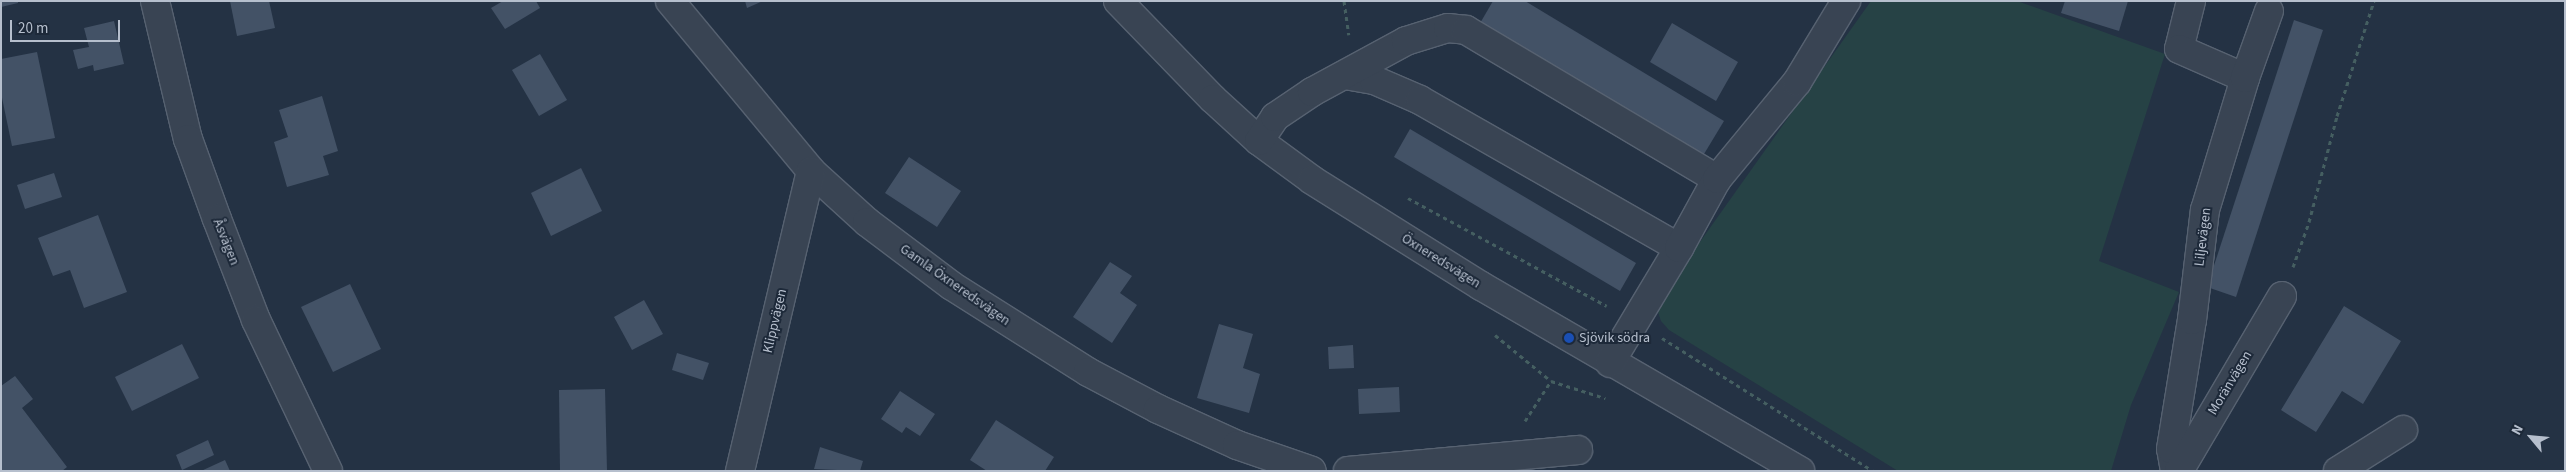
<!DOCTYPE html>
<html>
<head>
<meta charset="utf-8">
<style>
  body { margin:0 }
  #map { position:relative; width:2566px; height:472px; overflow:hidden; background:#243244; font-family:"Source Sans 3",sans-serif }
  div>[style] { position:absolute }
  .green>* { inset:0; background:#264245 }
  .building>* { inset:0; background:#435266 }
  .path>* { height:3px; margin-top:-1.5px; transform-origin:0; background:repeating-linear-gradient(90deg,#455f61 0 4px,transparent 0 8px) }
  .roads { filter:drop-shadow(1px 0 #576271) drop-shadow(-1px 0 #576271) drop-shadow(0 1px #576271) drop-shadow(0 -1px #576271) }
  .minor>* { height:28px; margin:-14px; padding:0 14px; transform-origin:14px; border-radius:14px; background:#394453 }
  .dots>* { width:14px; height:14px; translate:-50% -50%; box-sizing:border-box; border:2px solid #1d2939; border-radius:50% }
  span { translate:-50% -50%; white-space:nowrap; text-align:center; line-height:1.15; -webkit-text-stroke:4px #1d2939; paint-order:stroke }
  .street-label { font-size:14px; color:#b6bfcd }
  .poi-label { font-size:14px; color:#b6bfcd }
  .left { translate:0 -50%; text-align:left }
  .frame { position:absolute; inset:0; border:2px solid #b6bfcd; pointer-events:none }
  .north { position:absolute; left:2506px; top:412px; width:50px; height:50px; -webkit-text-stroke:4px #1d2939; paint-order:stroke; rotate:298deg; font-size:14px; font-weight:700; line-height:20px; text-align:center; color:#b6bfcd }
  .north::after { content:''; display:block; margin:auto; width:18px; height:22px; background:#b6bfcd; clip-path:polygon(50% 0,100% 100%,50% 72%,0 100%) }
  .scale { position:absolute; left:10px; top:20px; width:110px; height:22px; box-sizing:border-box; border:2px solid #b6bfcd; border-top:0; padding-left:6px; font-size:15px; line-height:18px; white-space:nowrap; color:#b6bfcd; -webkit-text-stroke:4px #1d2939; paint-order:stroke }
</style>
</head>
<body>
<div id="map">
  <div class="green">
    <i style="clip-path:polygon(1871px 1px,2017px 1px,2165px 54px,2099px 261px,2179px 292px,2131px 405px,2111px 471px,1898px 471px,1669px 330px,1661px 321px,1657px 309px,1663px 294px)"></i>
  </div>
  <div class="building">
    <i style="clip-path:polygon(1px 1px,18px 1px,18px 3px,1px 7px)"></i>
    <i style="clip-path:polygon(230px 1px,269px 1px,275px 28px,237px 36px)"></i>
    <i style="clip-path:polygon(503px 1px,536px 1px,540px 8px,505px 29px,491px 8px)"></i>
    <i style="clip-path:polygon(745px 1px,763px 1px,747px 8px)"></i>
    <i style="clip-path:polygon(1493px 1px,1525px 1px,1724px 121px,1701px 159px,1479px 25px)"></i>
    <i style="clip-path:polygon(2065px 1px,2128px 1px,2119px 31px,2061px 13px)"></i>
    <i style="clip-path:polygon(2294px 20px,2323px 30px,2236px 297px,2207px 287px)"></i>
    <i style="clip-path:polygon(114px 21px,124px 64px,94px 71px,93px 65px,78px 69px,73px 50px,89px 47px,84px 28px)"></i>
    <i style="clip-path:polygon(1672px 23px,1738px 62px,1716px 101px,1650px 62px)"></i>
    <i style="clip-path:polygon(37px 52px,55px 138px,12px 146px,1px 93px,1px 59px)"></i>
    <i style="clip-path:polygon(540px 54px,567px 100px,539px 116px,512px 70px)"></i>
    <i style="clip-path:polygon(322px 96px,338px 151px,323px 156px,329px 175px,287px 187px,274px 142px,288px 137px,279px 110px)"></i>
    <i style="clip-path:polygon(1410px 129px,1636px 263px,1620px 291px,1394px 157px)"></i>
    <i style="clip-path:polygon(909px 157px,961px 191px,937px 227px,885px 193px)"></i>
    <i style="clip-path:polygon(581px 168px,602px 211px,551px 236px,531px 193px)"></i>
    <i style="clip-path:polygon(54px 173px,62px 197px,25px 209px,17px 185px)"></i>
    <i style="clip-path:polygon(98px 215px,127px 292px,84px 308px,70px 270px,53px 276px,38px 238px)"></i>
    <i style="clip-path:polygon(1110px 262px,1132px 276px,1120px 293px,1137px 305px,1112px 343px,1073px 317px)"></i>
    <i style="clip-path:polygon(350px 284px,381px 349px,333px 372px,301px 307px)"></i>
    <i style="clip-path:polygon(644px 300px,663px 334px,632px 350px,614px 317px)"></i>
    <i style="clip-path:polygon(2344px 306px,2401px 341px,2363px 404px,2342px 391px,2316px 432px,2281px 410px)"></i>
    <i style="clip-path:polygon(1219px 324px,1253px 334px,1243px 368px,1260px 374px,1249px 413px,1197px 398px)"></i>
    <i style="clip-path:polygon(182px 344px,199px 378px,132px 411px,115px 377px)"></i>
    <i style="clip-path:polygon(1353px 345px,1354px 368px,1329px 369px,1328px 347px)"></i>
    <i style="clip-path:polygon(677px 353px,709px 363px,703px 380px,672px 370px)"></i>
    <i style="clip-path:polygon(15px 376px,33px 399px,22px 408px,67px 467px,62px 471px,1px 471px,1px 386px)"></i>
    <i style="clip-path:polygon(1399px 387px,1400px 412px,1359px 414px,1358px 389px)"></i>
    <i style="clip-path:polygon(605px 389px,607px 471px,560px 471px,559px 390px)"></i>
    <i style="clip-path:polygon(900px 391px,935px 414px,920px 436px,906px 427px,902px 433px,881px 419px)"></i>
    <i style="clip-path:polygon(996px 420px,1054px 457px,1045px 471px,987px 471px,970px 460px)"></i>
    <i style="clip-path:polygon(208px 440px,214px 455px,182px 470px,176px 455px)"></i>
    <i style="clip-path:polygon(820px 447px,863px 461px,860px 471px,814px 469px)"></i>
    <i style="clip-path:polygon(225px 460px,230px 471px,201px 471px)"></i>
  </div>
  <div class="path">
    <i style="left:1344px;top:1px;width:34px;rotate:82deg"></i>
    <i style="left:1408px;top:198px;width:226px;rotate:28.5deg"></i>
    <i style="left:2293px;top:267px;width:48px;rotate:-70.4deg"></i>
    <i style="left:2309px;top:222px;width:110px;rotate:-75.2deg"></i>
    <i style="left:2337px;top:116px;width:121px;rotate:-72.2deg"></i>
    <i style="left:1495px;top:335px;width:72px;rotate:39.4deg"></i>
    <i style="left:1551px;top:381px;width:57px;rotate:17.5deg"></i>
    <i style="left:1662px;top:338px;width:249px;rotate:32.2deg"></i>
    <i style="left:1525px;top:421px;width:48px;rotate:-57deg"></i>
  </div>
  <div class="roads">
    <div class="minor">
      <i style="left:155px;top:1px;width:142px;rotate:76.6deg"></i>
      <i style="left:188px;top:139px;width:85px;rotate:70.1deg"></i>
      <i style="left:217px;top:219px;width:108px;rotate:68.9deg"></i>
      <i style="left:256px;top:320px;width:167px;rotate:64.5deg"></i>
      <i style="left:670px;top:1px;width:221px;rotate:50.3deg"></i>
      <i style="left:811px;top:171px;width:76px;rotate:42.3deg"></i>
      <i style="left:867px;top:222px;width:106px;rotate:37deg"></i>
      <i style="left:952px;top:286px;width:161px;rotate:32.3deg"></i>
      <i style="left:1088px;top:372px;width:79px;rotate:27.9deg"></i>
      <i style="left:1158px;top:409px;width:87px;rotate:24.5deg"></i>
      <i style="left:1237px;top:445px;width:79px;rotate:19.1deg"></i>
      <i style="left:1118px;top:1px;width:136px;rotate:45.9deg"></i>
      <i style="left:1213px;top:99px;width:62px;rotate:42.4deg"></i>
      <i style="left:1259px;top:141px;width:66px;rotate:36.3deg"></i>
      <i style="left:1312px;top:180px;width:199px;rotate:32.1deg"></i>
      <i style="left:1481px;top:286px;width:369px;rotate:30.1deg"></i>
      <i style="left:2191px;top:1px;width:49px;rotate:104deg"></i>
      <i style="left:2179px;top:49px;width:72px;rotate:23.7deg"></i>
      <i style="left:1345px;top:75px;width:29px;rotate:10deg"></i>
      <i style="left:1374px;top:80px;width:50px;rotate:23.5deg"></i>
      <i style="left:1420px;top:100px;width:298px;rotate:29.7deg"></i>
      <i style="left:1679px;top:248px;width:134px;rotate:121deg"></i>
      <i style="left:1259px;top:141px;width:29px;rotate:-56deg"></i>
      <i style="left:1275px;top:117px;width:45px;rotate:-34deg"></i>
      <i style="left:1312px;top:92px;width:107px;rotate:-28.5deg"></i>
      <i style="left:1406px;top:41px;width:44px;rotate:-17.2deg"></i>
      <i style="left:1448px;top:28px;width:18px;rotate:6deg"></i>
      <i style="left:1466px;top:30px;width:292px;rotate:30.7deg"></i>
      <i style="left:1679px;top:248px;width:79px;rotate:-61.2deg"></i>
      <i style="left:1717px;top:179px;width:126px;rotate:-50.5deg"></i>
      <i style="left:1797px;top:82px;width:95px;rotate:-58.8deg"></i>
      <i style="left:740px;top:471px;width:308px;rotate:-76.7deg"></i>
      <i style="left:1348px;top:471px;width:231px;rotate:-5.2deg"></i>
      <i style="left:2175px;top:471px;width:22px;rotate:-100deg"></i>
      <i style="left:2171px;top:449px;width:131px;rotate:-80.8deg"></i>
      <i style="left:2192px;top:320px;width:111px;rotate:-83.3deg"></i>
      <i style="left:2205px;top:210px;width:138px;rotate:-73.1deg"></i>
      <i style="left:2245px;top:78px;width:71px;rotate:-70.3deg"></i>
      <i style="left:2179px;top:471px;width:203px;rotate:-59.5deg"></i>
      <i style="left:2338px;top:471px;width:77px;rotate:-32.2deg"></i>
    </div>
  </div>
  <div class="dots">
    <i style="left:1569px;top:338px;background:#1a4fb4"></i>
  </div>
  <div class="street-label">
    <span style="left:2203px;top:237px;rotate:-83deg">Liljevägen</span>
    <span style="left:226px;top:242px;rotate:68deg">Åsvägen</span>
    <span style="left:1441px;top:261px;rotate:32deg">Öxneredsvägen</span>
    <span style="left:955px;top:285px;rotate:35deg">Gamla Öxneredsvägen</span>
    <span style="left:775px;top:321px;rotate:-77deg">Klippvägen</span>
    <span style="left:2230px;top:383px;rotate:-59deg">Moränvägen</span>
  </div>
  <div class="poi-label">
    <span class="left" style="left:1579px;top:338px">Sjövik södra</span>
  </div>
  <div class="frame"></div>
  <div class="north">N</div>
  <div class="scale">20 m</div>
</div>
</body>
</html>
